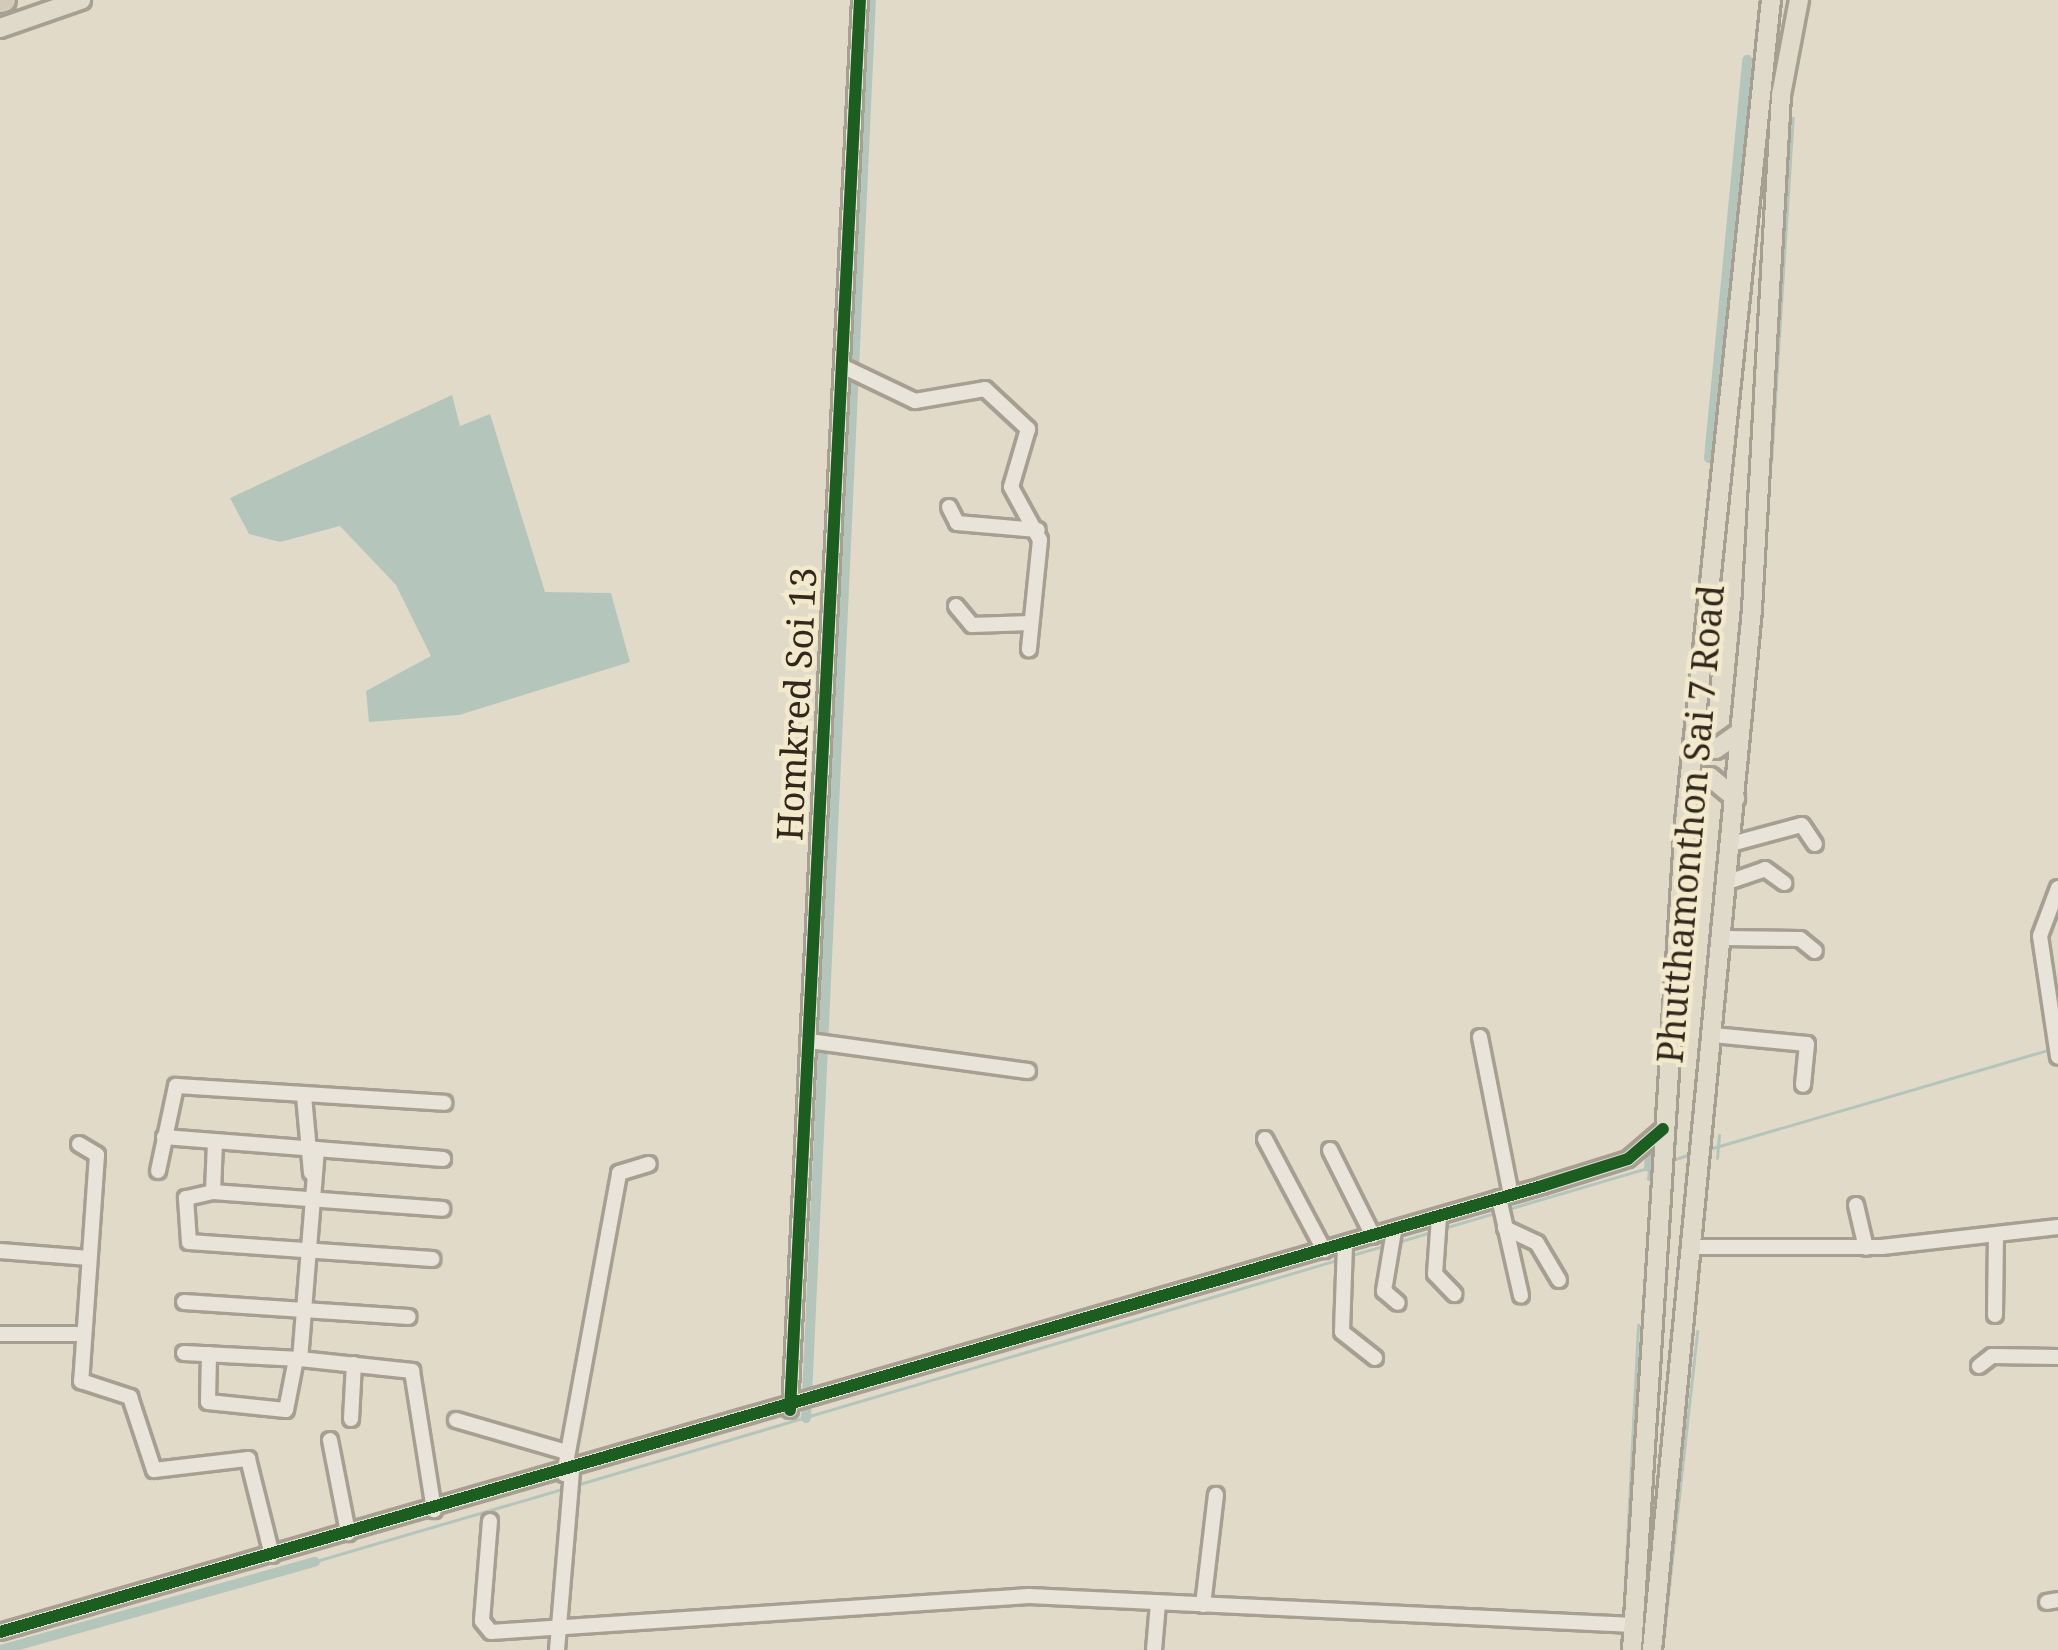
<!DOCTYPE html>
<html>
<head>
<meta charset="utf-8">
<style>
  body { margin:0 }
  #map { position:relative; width:2058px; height:1650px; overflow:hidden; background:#e2dac8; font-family:"Noto Serif",serif }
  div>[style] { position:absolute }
  .water>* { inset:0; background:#b4c6bb }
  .stream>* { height:3px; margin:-1.5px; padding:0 1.5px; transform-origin:1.5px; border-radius:1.5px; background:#b4c6bb }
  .canal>* { height:10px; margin:-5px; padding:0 5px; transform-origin:5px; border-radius:5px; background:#b4c6bb }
  .roads { filter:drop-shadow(3px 0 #a69f92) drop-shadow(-3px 0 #a69f92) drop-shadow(0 3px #a69f92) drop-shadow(0 -3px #a69f92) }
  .minor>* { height:14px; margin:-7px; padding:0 7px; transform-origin:7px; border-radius:7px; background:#e9e4da }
  .major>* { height:18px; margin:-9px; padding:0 9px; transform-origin:9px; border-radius:9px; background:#e0dacb }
  .highway>* { height:21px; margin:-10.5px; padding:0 10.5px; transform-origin:10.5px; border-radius:10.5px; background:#d4cab9 }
  .cycleway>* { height:12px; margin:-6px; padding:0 6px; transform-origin:6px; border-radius:6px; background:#1b5e20 }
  span { translate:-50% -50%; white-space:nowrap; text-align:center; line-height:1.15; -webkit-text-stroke:9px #f3e9cc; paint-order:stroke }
  .street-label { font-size:36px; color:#32271b }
</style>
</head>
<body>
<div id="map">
  <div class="water">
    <i style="clip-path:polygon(452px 395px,460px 426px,490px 414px,545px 592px,611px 593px,630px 662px,459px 715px,369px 722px,366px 691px,431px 656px,396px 585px,340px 526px,280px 542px,249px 534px,230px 498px)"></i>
  </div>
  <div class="stream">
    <i style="left:1771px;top:463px;width:346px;rotate:-86.4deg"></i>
    <i style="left:1709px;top:1149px;width:356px;rotate:-16.3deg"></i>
    <i style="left:1717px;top:1158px;width:23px;rotate:-85deg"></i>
    <i style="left:1669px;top:1161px;width:26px;rotate:-18deg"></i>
    <i style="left:1648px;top:1179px;width:10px;rotate:-84deg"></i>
    <i style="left:1508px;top:1209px;width:152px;rotate:-16.4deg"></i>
    <i style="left:1444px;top:1228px;width:56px;rotate:-16.5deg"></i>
    <i style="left:1398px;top:1242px;width:39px;rotate:-17deg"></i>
    <i style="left:1352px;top:1255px;width:32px;rotate:-16deg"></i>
    <i style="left:576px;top:1485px;width:794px;rotate:-16.47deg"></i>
    <i style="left:292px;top:1568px;width:285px;rotate:-16.3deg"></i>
    <i style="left:1623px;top:1622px;width:298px;rotate:-87.1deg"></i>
    <i style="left:1621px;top:1650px;width:19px;rotate:-87deg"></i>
    <i style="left:1662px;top:1650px;width:321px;rotate:-83.7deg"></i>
  </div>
  <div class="canal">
    <i style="left:1709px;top:458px;width:400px;rotate:-84.5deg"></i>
    <i style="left:1649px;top:1167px;width:10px;rotate:-84deg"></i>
    <i style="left:806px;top:1418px;width:1419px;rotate:-87.38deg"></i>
    <i style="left:1px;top:1650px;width:326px;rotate:-15.7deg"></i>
  </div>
  <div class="roads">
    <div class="minor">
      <i style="left:844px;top:367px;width:79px;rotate:25.6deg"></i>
      <i style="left:915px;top:401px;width:71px;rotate:-9.7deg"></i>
      <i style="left:985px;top:389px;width:59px;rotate:42.9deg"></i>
      <i style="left:1028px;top:429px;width:60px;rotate:106.3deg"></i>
      <i style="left:1011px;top:487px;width:60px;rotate:61.3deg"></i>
      <i style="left:1040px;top:540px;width:110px;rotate:95.8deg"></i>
      <i style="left:949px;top:507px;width:18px;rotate:63deg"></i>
      <i style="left:957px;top:523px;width:81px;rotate:4.9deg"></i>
      <i style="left:956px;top:606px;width:25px;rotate:50deg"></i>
      <i style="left:972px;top:625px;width:59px;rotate:-1.9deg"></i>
      <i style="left:1731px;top:844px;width:73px;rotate:-15deg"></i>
      <i style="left:1802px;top:825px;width:23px;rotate:56deg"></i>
      <i style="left:1728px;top:882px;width:39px;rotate:-19deg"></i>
      <i style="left:1765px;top:869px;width:24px;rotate:36deg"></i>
      <i style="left:2058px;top:888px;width:51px;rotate:110.6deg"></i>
      <i style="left:2040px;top:936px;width:122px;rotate:81.5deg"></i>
      <i style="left:1723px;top:938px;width:77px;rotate:0.7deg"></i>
      <i style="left:1800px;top:939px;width:19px;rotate:39deg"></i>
      <i style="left:1713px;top:1035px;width:94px;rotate:5.5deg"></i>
      <i style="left:1807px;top:1044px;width:41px;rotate:95.6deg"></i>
      <i style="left:1480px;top:1037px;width:161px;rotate:78.9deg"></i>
      <i style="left:809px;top:1041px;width:221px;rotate:7.8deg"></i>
      <i style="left:304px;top:1096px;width:77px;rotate:84.8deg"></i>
      <i style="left:164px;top:1137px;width:280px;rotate:4.5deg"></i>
      <i style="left:1265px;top:1139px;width:126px;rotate:62deg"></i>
      <i style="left:215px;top:1142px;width:50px;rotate:92.3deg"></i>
      <i style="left:213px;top:1192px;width:28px;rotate:167deg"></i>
      <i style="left:186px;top:1198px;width:44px;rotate:86.1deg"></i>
      <i style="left:189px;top:1242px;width:244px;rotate:4deg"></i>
      <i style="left:79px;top:1144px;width:21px;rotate:31deg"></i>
      <i style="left:97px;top:1155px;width:227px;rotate:94deg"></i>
      <i style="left:81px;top:1381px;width:52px;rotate:18.1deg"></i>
      <i style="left:130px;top:1397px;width:77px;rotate:71.8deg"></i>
      <i style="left:154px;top:1470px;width:95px;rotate:-6.7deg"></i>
      <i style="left:248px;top:1459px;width:99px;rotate:76deg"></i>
      <i style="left:317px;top:1149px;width:211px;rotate:94.6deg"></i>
      <i style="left:300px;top:1359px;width:113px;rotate:6.1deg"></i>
      <i style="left:412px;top:1371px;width:141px;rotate:81deg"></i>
      <i style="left:1330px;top:1150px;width:96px;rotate:63.4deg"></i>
      <i style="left:158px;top:1171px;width:87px;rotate:-78deg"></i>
      <i style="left:176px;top:1086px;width:269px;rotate:3.6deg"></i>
      <i style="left:213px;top:1192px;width:230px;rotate:4.2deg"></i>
      <i style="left:1499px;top:1198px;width:100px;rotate:77.3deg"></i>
      <i style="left:1856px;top:1205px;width:44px;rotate:76.9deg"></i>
      <i style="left:1439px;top:1217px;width:57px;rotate:94deg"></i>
      <i style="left:1435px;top:1274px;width:28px;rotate:46deg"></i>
      <i style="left:1505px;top:1228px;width:35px;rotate:25deg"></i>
      <i style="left:1537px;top:1243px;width:43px;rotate:59.3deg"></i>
      <i style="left:1394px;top:1231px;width:61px;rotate:99.5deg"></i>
      <i style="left:1384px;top:1291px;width:18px;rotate:41deg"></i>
      <i style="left:1345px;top:1245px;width:87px;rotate:92deg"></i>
      <i style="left:1342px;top:1332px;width:42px;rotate:38.2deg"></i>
      <i style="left:1695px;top:1247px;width:187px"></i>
      <i style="left:1882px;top:1247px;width:177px;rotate:-6.5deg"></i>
      <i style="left:0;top:1251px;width:89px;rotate:4.5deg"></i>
      <i style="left:184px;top:1302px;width:225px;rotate:3.8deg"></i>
      <i style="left:1995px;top:1315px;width:80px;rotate:-89.3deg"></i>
      <i style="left:0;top:1334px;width:81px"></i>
      <i style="left:184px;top:1353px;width:116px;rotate:3deg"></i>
      <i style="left:209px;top:1354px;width:48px;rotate:91.2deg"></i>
      <i style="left:208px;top:1402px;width:78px;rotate:5.9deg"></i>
      <i style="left:286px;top:1410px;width:52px;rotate:-78.9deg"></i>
      <i style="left:1979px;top:1366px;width:16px;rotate:-38deg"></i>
      <i style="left:1992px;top:1356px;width:66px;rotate:0.9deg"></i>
      <i style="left:790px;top:1410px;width:1412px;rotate:-87.16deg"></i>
      <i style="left:351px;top:1419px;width:55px;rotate:-86.9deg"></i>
      <i style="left:456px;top:1420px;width:115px;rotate:16.2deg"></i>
      <i style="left:330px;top:1440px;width:95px;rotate:79deg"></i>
      <i style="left:564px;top:1474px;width:306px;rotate:-79.6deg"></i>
      <i style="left:619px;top:1173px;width:31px;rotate:-17deg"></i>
      <i style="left:490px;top:1521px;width:100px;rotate:94.6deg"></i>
      <i style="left:482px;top:1621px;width:14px;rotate:51deg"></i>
      <i style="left:491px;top:1632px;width:539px;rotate:-3.83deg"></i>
      <i style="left:1029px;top:1596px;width:605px;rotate:2.75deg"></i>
      <i style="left:2047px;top:1602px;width:11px;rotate:-10deg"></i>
      <i style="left:1203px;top:1605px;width:111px;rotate:-83.3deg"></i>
      <i style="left:0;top:1632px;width:1605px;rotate:-16.13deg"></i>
      <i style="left:1542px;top:1186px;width:90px;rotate:-17.4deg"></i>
      <i style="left:1628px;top:1159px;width:46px;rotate:-40.6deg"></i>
      <i style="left:557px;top:1650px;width:180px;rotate:-85.2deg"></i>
      <i style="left:1154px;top:1650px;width:47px;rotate:-85.1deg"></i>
    </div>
    <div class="major">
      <i style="left:0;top:28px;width:86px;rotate:-19.1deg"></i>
      <i style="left:1695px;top:735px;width:25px;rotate:34deg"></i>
      <i style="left:1716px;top:749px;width:28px;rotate:-35deg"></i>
      <i style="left:1688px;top:796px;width:29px;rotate:-41deg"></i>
      <i style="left:1710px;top:777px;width:33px;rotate:40deg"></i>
      <i style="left:1632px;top:1650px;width:830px;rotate:-86.34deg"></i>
      <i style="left:1685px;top:822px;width:826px;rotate:-84.03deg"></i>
      <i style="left:1652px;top:1650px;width:1046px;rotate:-84.51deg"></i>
      <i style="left:1752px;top:609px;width:515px;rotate:-86.77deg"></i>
      <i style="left:1781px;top:95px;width:97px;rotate:-79.3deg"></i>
    </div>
    <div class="highway">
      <i style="left:0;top:1px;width:4px;rotate:-14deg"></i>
    </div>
  </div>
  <div class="cycleway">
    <i style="left:790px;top:1410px;width:1412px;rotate:-87.16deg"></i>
    <i style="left:0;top:1632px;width:1605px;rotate:-16.13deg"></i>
    <i style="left:1542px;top:1186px;width:90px;rotate:-17.4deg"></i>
    <i style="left:1628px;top:1159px;width:46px;rotate:-40.6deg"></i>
  </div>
  <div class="street-label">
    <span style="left:796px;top:704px;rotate:-87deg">Homkred Soi 13</span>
    <span style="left:1690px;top:824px;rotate:-85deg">Phutthamonthon Sai 7 Road</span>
  </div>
</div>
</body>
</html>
